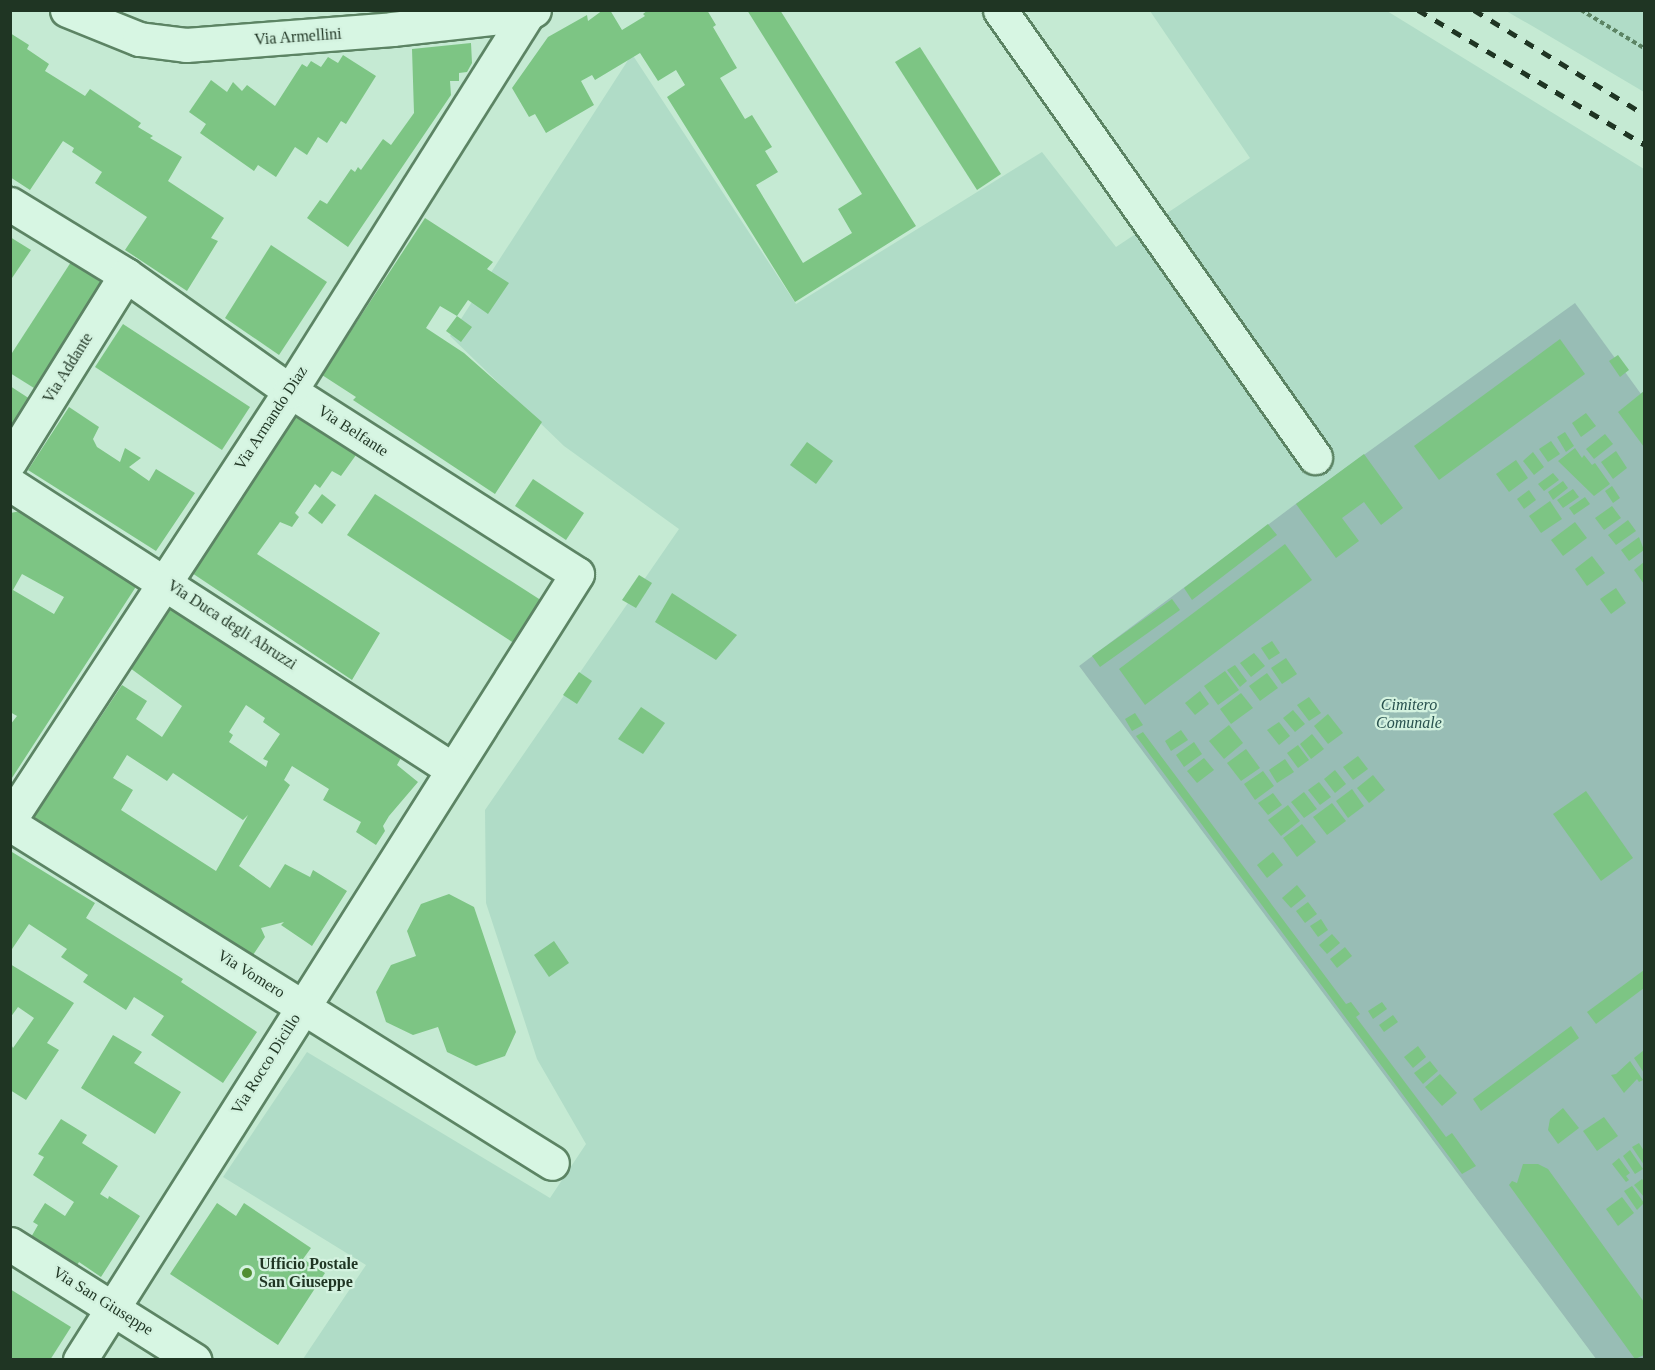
<!DOCTYPE html>
<html>
<head>
<meta charset="utf-8">
<style>
  body { margin:0 }
  #map { position:relative; width:1655px; height:1370px; overflow:hidden; background:#c5ead3; font-family:"Times New Roman",serif }
  div>[style] { position:absolute }
  .farmland>* { inset:0; background:#b0dcc7 }
  .cemetery>* { inset:0; background:#98bdb5 }
  .building>* { inset:0; background:#7dc584 }
  .path>* { height:4px; margin-top:-2px; transform-origin:0; background:repeating-linear-gradient(90deg,#5c8464 0 4.5px,transparent 0 7.5px) }
  .roads { filter:drop-shadow(2px 0 #5c8464) drop-shadow(-2px 0 #5c8464) drop-shadow(0 2px #5c8464) drop-shadow(0 -2px #5c8464) }
  .minor>* { height:33px; margin:-16.5px; padding:0 16.5px; transform-origin:16.5px; border-radius:16.5px; background:#d7f6e3 }
  .rail>* { height:4.5px; margin-top:-2.25px; transform-origin:0; background:repeating-linear-gradient(90deg,#1f3523 0 10px,transparent 0 20px) }
  .dots>* { width:16px; height:16px; translate:-50% -50%; box-sizing:border-box; border:3px solid #d3f2df; border-radius:50% }
  span { translate:-50% -50%; white-space:nowrap; text-align:center; line-height:1.15; -webkit-text-stroke:4.5px #d3f2df; paint-order:stroke }
  .street-label { font-size:16px; color:#1f3523 }
  .park-label { font-size:16px; color:#27504d; font-style:italic }
  .poi-label { font-size:16px; color:#1f3523; font-weight:700 }
  .left { translate:0 -50%; text-align:left }
  .frame { position:absolute; inset:0; border:12px solid #1f3523; pointer-events:none }
</style>
</head>
<body>
<div id="map">
  <div class="farmland">
    <i style="clip-path:polygon(1150px 11px,1387px 11px,1644px 169px,1644px 398px,1575px 304px,1079px 666px,1596px 1359px,303px 1359px,366px 1265px,223px 1177px,307px 1052px,550px 1198px,586px 1144px,537px 1059px,486px 903px,485px 810px,679px 529px,564px 446px,450px 336px,632px 54px,796px 304px,1042px 152px,1116px 247px,1250px 158px)"></i>
    <i style="clip-path:polygon(1506px 11px,1644px 11px,1644px 92px,1534px 27px)"></i>
  </div>
  <div class="cemetery">
    <i style="clip-path:polygon(1575px 303px,1644px 398px,1644px 1359px,1596px 1359px,1079px 666px,1297px 503px)"></i>
  </div>
  <div class="building">
    <i style="clip-path:polygon(603px 10px,610px 10px,622px 30px,645px 16px,643px 14px,648px 10px,707px 10px,716px 25px,713px 27px,737px 68px,720px 78px,745px 119px,752px 115px,772px 147px,765px 151px,778px 172px,756px 185px,803px 263px,852px 233px,838px 209px,862px 194px,747px 10px,780px 10px,916px 226px,795px 302px,667px 97px,685px 85px,676px 70px,658px 81px,640px 53px,595px 80px,592px 75px,581px 81px,594px 105px,546px 133px,535px 114px,529px 117px,512px 88px,548px 37px,587px 15px,588px 21px)"></i>
    <i style="clip-path:polygon(10px 33px,29px 45px,27px 49px,49px 64px,45px 71px,85px 96px,90px 89px,141px 123px,138px 127px,153px 136px,150px 138px,182px 157px,168px 181px,224px 218px,211px 238px,218px 241px,187px 291px,125px 250px,147px 217px,95px 183px,102px 172px,72px 152px,74px 148px,63px 141px,30px 190px,10px 177px)"></i>
    <i style="clip-path:polygon(471px 43px,472px 63px,467px 72px,459px 73px,459px 81px,450px 81px,451px 95px,348px 247px,307px 218px,320px 200px,327px 204px,351px 169px,355px 172px,358px 167px,361px 170px,383px 139px,391px 145px,414px 113px,412px 49px)"></i>
    <i style="clip-path:polygon(920px 47px,1001px 174px,977px 190px,895px 62px)"></i>
    <i style="clip-path:polygon(343px 55px,376px 76px,346px 124px,341px 121px,327px 143px,318px 137px,307px 155px,295px 147px,276px 177px,258px 165px,254px 171px,200px 133px,206px 124px,189px 112px,211px 80px,227px 92px,233px 82px,242px 91px,247px 85px,275px 106px,302px 64px,307px 67px,311px 61px,321px 67px,328px 57px,338px 63px)"></i>
    <i style="clip-path:polygon(425px 218px,493px 262px,487px 269px,509px 283px,488px 314px,468px 300px,457px 316px,472px 327px,461px 342px,446px 331px,457px 316px,440px 306px,426px 328px,464px 353px,542px 422px,495px 494px,353px 400px,356px 397px,322px 375px)"></i>
    <i style="clip-path:polygon(10px 237px,31px 250px,10px 281px)"></i>
    <i style="clip-path:polygon(271px 245px,327px 282px,279px 355px,225px 318px)"></i>
    <i style="clip-path:polygon(71px 262px,102px 283px,34px 388px,10px 373px,10px 356px)"></i>
    <i style="clip-path:polygon(123px 324px,250px 407px,222px 450px,95px 367px)"></i>
    <i style="clip-path:polygon(1560px 339px,1585px 374px,1439px 480px,1414px 446px)"></i>
    <i style="clip-path:polygon(1618px 355px,1629px 370px,1620px 377px,1609px 361px)"></i>
    <i style="clip-path:polygon(10px 386px,30px 399px,10px 429px)"></i>
    <i style="clip-path:polygon(1644px 391px,1644px 447px,1618px 412px)"></i>
    <i style="clip-path:polygon(69px 407px,99px 427px,93px 439px,97px 447px,120px 462px,125px 448px,141px 458px,129px 467px,149px 481px,156px 469px,195px 493px,156px 551px,28px 470px)"></i>
    <i style="clip-path:polygon(1586px 413px,1596px 426px,1581px 437px,1572px 423px)"></i>
    <i style="clip-path:polygon(295px 415px,356px 455px,341px 476px,332px 471px,320px 488px,315px 484px,295px 513px,299px 517px,292px 527px,280px 522px,257px 554px,380px 633px,352px 680px,192px 573px)"></i>
    <i style="clip-path:polygon(1565px 432px,1574px 446px,1566px 452px,1557px 437px)"></i>
    <i style="clip-path:polygon(1605px 434px,1613px 444px,1594px 459px,1586px 449px)"></i>
    <i style="clip-path:polygon(1551px 441px,1560px 454px,1548px 462px,1539px 449px)"></i>
    <i style="clip-path:polygon(807px 442px,833px 461px,816px 484px,790px 465px)"></i>
    <i style="clip-path:polygon(1575px 448px,1582px 458px,1584px 455px,1592px 465px,1595px 463px,1610px 484px,1594px 496px,1558px 461px)"></i>
    <i style="clip-path:polygon(1616px 451px,1627px 468px,1613px 479px,1601px 462px)"></i>
    <i style="clip-path:polygon(1533px 452px,1544px 467px,1534px 475px,1523px 461px)"></i>
    <i style="clip-path:polygon(1364px 454px,1403px 508px,1381px 525px,1364px 502px,1342px 518px,1359px 541px,1336px 558px,1296px 504px)"></i>
    <i style="clip-path:polygon(1516px 460px,1528px 478px,1509px 492px,1496px 474px)"></i>
    <i style="clip-path:polygon(1553px 473px,1559px 480px,1544px 491px,1538px 484px)"></i>
    <i style="clip-path:polygon(533px 479px,584px 513px,566px 540px,515px 506px)"></i>
    <i style="clip-path:polygon(1563px 481px,1568px 488px,1553px 500px,1548px 492px)"></i>
    <i style="clip-path:polygon(1612px 486px,1620px 498px,1613px 503px,1605px 491px)"></i>
    <i style="clip-path:polygon(1573px 489px,1579px 497px,1563px 508px,1557px 500px)"></i>
    <i style="clip-path:polygon(1529px 490px,1536px 500px,1524px 509px,1517px 499px)"></i>
    <i style="clip-path:polygon(322px 494px,336px 505px,322px 524px,308px 513px)"></i>
    <i style="clip-path:polygon(375px 494px,550px 606px,523px 649px,347px 535px)"></i>
    <i style="clip-path:polygon(1585px 497px,1590px 504px,1574px 515px,1569px 508px)"></i>
    <i style="clip-path:polygon(1550px 501px,1562px 519px,1541px 533px,1529px 516px)"></i>
    <i style="clip-path:polygon(1612px 506px,1621px 518px,1604px 530px,1595px 518px)"></i>
    <i style="clip-path:polygon(evenodd,21px 511px,139px 582px,10px 781px,10px 725px,17px 716px,10px 712px,10px 513px,21px 511px,22px 574px,64px 597px,54px 614px,13px 590px,22px 574px)"></i>
    <i style="clip-path:polygon(1628px 520px,1636px 531px,1616px 545px,1608px 535px)"></i>
    <i style="clip-path:polygon(1575px 522px,1587px 538px,1563px 556px,1551px 540px)"></i>
    <i style="clip-path:polygon(1268px 524px,1277px 535px,1192px 600px,1184px 588px)"></i>
    <i style="clip-path:polygon(1639px 537px,1644px 550px,1629px 561px,1621px 550px)"></i>
    <i style="clip-path:polygon(1285px 544px,1312px 580px,1145px 705px,1119px 669px)"></i>
    <i style="clip-path:polygon(1592px 556px,1605px 573px,1587px 586px,1575px 569px)"></i>
    <i style="clip-path:polygon(1644px 562px,1644px 584px,1634px 570px)"></i>
    <i style="clip-path:polygon(639px 575px,652px 583px,636px 608px,622px 600px)"></i>
    <i style="clip-path:polygon(1616px 588px,1626px 603px,1611px 614px,1600px 599px)"></i>
    <i style="clip-path:polygon(672px 593px,737px 635px,716px 660px,655px 622px)"></i>
    <i style="clip-path:polygon(1172px 599px,1180px 610px,1100px 667px,1092px 656px)"></i>
    <i style="clip-path:polygon(evenodd,169px 606px,402px 756px,397px 765px,418px 782px,389px 816px,383px 826px,385px 831px,376px 845px,356px 832px,361px 822px,323px 800px,329px 789px,292px 766px,284px 780px,290px 785px,239px 866px,270px 888px,285px 864px,310px 877px,313px 870px,347px 891px,312px 946px,281px 925px,284px 922px,261px 928px,265px 937px,253px 955px,34px 817px,122px 685px,147px 701px,136px 719px,162px 737px,182px 706px,130px 668px,169px 606px,246px 705px,265px 718px,263px 722px,280px 734px,263px 759px,268px 761px,266px 767px,229px 742px,233px 735px,229px 732px,246px 705px,169px 606px,127px 755px,167px 781px,173px 773px,243px 820px,248px 815px,216px 871px,121px 810px,133px 790px,113px 778px,127px 755px)"></i>
    <i style="clip-path:polygon(1272px 641px,1280px 653px,1269px 660px,1261px 648px)"></i>
    <i style="clip-path:polygon(1254px 653px,1265px 666px,1251px 677px,1240px 663px)"></i>
    <i style="clip-path:polygon(1286px 658px,1297px 674px,1282px 684px,1271px 668px)"></i>
    <i style="clip-path:polygon(1235px 665px,1247px 681px,1240px 687px,1227px 670px)"></i>
    <i style="clip-path:polygon(1225px 671px,1239px 690px,1218px 705px,1204px 686px)"></i>
    <i style="clip-path:polygon(579px 672px,592px 681px,577px 704px,563px 695px)"></i>
    <i style="clip-path:polygon(1267px 673px,1278px 688px,1260px 701px,1249px 686px)"></i>
    <i style="clip-path:polygon(1200px 691px,1209px 704px,1195px 715px,1185px 703px)"></i>
    <i style="clip-path:polygon(1241px 693px,1253px 708px,1231px 724px,1220px 709px)"></i>
    <i style="clip-path:polygon(1309px 697px,1321px 713px,1309px 721px,1297px 705px)"></i>
    <i style="clip-path:polygon(641px 707px,665px 723px,643px 754px,618px 739px)"></i>
    <i style="clip-path:polygon(1293px 710px,1305px 724px,1295px 732px,1283px 718px)"></i>
    <i style="clip-path:polygon(1135px 713px,1143px 725px,1132px 731px,1125px 719px)"></i>
    <i style="clip-path:polygon(1328px 714px,1343px 733px,1328px 744px,1314px 726px)"></i>
    <i style="clip-path:polygon(1279px 722px,1290px 736px,1279px 745px,1267px 730px)"></i>
    <i style="clip-path:polygon(1229px 725px,1243px 743px,1224px 759px,1209px 741px)"></i>
    <i style="clip-path:polygon(1181px 730px,1188px 740px,1171px 751px,1165px 741px)"></i>
    <i style="clip-path:polygon(1143px 732px,1346px 1004px,1351px 1002px,1360px 1014px,1356px 1017px,1446px 1137px,1452px 1133px,1476px 1166px,1462px 1174px,1136px 736px)"></i>
    <i style="clip-path:polygon(1312px 734px,1324px 749px,1311px 759px,1300px 744px)"></i>
    <i style="clip-path:polygon(1194px 742px,1202px 754px,1184px 767px,1176px 755px)"></i>
    <i style="clip-path:polygon(1298px 745px,1309px 760px,1298px 768px,1287px 753px)"></i>
    <i style="clip-path:polygon(1246px 749px,1260px 768px,1241px 781px,1227px 763px)"></i>
    <i style="clip-path:polygon(1358px 756px,1368px 769px,1353px 780px,1343px 767px)"></i>
    <i style="clip-path:polygon(1204px 758px,1214px 770px,1197px 783px,1187px 771px)"></i>
    <i style="clip-path:polygon(1285px 759px,1294px 772px,1277px 783px,1269px 770px)"></i>
    <i style="clip-path:polygon(1335px 770px,1346px 784px,1335px 793px,1324px 779px)"></i>
    <i style="clip-path:polygon(1263px 771px,1274px 786px,1255px 800px,1244px 784px)"></i>
    <i style="clip-path:polygon(1373px 775px,1385px 790px,1369px 803px,1357px 788px)"></i>
    <i style="clip-path:polygon(1319px 782px,1331px 797px,1320px 805px,1308px 790px)"></i>
    <i style="clip-path:polygon(1352px 789px,1364px 806px,1348px 818px,1336px 801px)"></i>
    <i style="clip-path:polygon(1586px 791px,1633px 858px,1601px 881px,1553px 814px)"></i>
    <i style="clip-path:polygon(1304px 792px,1317px 809px,1304px 818px,1291px 802px)"></i>
    <i style="clip-path:polygon(1273px 793px,1282px 805px,1268px 815px,1258px 803px)"></i>
    <i style="clip-path:polygon(1332px 803px,1346px 821px,1327px 835px,1313px 817px)"></i>
    <i style="clip-path:polygon(1288px 805px,1300px 821px,1281px 836px,1268px 820px)"></i>
    <i style="clip-path:polygon(1302px 824px,1316px 842px,1297px 857px,1283px 838px)"></i>
    <i style="clip-path:polygon(12px 852px,95px 903px,86px 918px,183px 979px,181px 982px,257px 1032px,223px 1083px,151px 1035px,164px 1016px,134px 997px,126px 1010px,83px 982px,88px 975px,61px 957px,67px 949px,29px 924px,10px 952px)"></i>
    <i style="clip-path:polygon(1273px 852px,1283px 865px,1267px 878px,1257px 865px)"></i>
    <i style="clip-path:polygon(1297px 885px,1306px 896px,1291px 908px,1282px 898px)"></i>
    <i style="clip-path:polygon(449px 894px,474px 907px,516px 1032px,505px 1056px,476px 1066px,447px 1052px,438px 1027px,413px 1035px,386px 1022px,376px 992px,391px 965px,416px 956px,407px 931px,421px 904px)"></i>
    <i style="clip-path:polygon(1308px 902px,1317px 914px,1305px 923px,1296px 911px)"></i>
    <i style="clip-path:polygon(1321px 919px,1328px 930px,1318px 937px,1310px 926px)"></i>
    <i style="clip-path:polygon(1332px 934px,1340px 943px,1327px 954px,1319px 945px)"></i>
    <i style="clip-path:polygon(554px 941px,569px 963px,549px 977px,534px 955px)"></i>
    <i style="clip-path:polygon(1345px 947px,1352px 956px,1337px 968px,1330px 959px)"></i>
    <i style="clip-path:polygon(10px 964px,74px 1003px,47px 1043px,59px 1050px,26px 1100px,10px 1090px,10px 1042px,13px 1048px,34px 1018px,18px 1007px,10px 1018px)"></i>
    <i style="clip-path:polygon(1644px 970px,1644px 988px,1596px 1024px,1587px 1012px)"></i>
    <i style="clip-path:polygon(1382px 1002px,1387px 1009px,1373px 1019px,1368px 1011px)"></i>
    <i style="clip-path:polygon(1393px 1015px,1398px 1022px,1384px 1032px,1379px 1025px)"></i>
    <i style="clip-path:polygon(1571px 1026px,1579px 1038px,1481px 1111px,1473px 1099px)"></i>
    <i style="clip-path:polygon(113px 1035px,142px 1052px,134px 1063px,181px 1092px,155px 1134px,81px 1088px)"></i>
    <i style="clip-path:polygon(1418px 1046px,1426px 1057px,1413px 1068px,1404px 1057px)"></i>
    <i style="clip-path:polygon(1644px 1050px,1644px 1073px,1634px 1058px)"></i>
    <i style="clip-path:polygon(1430px 1061px,1438px 1071px,1423px 1084px,1414px 1073px)"></i>
    <i style="clip-path:polygon(1630px 1061px,1643px 1080px,1639px 1082px,1637px 1079px,1624px 1093px,1611px 1075px,1616px 1074px)"></i>
    <i style="clip-path:polygon(1440px 1074px,1457px 1093px,1442px 1106px,1425px 1087px)"></i>
    <i style="clip-path:polygon(1563px 1108px,1579px 1128px,1558px 1144px,1548px 1130px,1550px 1119px)"></i>
    <i style="clip-path:polygon(1604px 1117px,1618px 1136px,1597px 1151px,1583px 1131px)"></i>
    <i style="clip-path:polygon(61px 1119px,87px 1135px,82px 1143px,118px 1166px,100px 1194px,108px 1199px,109px 1196px,140px 1216px,101px 1277px,79px 1262px,75px 1269px,30px 1239px,38px 1225px,33px 1222px,45px 1203px,65px 1216px,74px 1202px,33px 1175px,44px 1157px,38px 1154px)"></i>
    <i style="clip-path:polygon(1639px 1143px,1644px 1151px,1644px 1165px,1632px 1147px)"></i>
    <i style="clip-path:polygon(1630px 1150px,1643px 1169px,1635px 1174px,1623px 1156px)"></i>
    <i style="clip-path:polygon(1619px 1158px,1630px 1173px,1626px 1176px,1629px 1180px,1626px 1182px,1612px 1164px)"></i>
    <i style="clip-path:polygon(1523px 1164px,1538px 1164px,1548px 1169px,1644px 1302px,1644px 1355px,1635px 1359px,1509px 1185px,1512px 1181px,1517px 1183px)"></i>
    <i style="clip-path:polygon(1642px 1179px,1644px 1182px,1644px 1197px,1634px 1185px)"></i>
    <i style="clip-path:polygon(1632px 1186px,1644px 1203px,1637px 1210px,1624px 1191px)"></i>
    <i style="clip-path:polygon(1622px 1197px,1634px 1213px,1618px 1226px,1606px 1209px)"></i>
    <i style="clip-path:polygon(217px 1203px,236px 1216px,244px 1203px,311px 1248px,303px 1259px,325px 1273px,278px 1345px,170px 1274px)"></i>
    <i style="clip-path:polygon(10px 1289px,71px 1327px,50px 1360px,10px 1360px)"></i>
  </div>
  <div class="path">
    <i style="left:1581px;top:10px;width:74px;rotate:31.1deg"></i>
  </div>
  <div class="roads">
    <div class="minor">
      <i style="left:67px;top:10px;width:78px;rotate:21.9deg"></i>
      <i style="left:139px;top:39px;width:47px;rotate:7.3deg"></i>
      <i style="left:186px;top:45px;width:207px;rotate:-4.4deg"></i>
      <i style="left:392px;top:29px;width:136px;rotate:-6.3deg"></i>
      <i style="left:527px;top:14px;width:8px;rotate:-30deg"></i>
      <i style="left:1000px;top:10px;width:547px;rotate:54.83deg"></i>
      <i style="left:10px;top:204px;width:136px;rotate:31.5deg"></i>
      <i style="left:126px;top:275px;width:201px;rotate:35.3deg"></i>
      <i style="left:290px;top:391px;width:340px;rotate:32.5deg"></i>
      <i style="left:577px;top:574px;width:930px;rotate:122.31deg"></i>
      <i style="left:10px;top:461px;width:219px;rotate:-58.1deg"></i>
      <i style="left:10px;top:484px;width:526px;rotate:32.81deg"></i>
      <i style="left:10px;top:819px;width:511px;rotate:-56.81deg"></i>
      <i style="left:290px;top:391px;width:445px;rotate:-57.8deg"></i>
      <i style="left:10px;top:824px;width:639px;rotate:32.02deg"></i>
      <i style="left:10px;top:1244px;width:218px;rotate:32.2deg"></i>
    </div>
  </div>
  <div class="rail">
    <i style="left:1418px;top:10px;width:263px;rotate:30.7deg"></i>
    <i style="left:1474px;top:10px;width:199px;rotate:31.5deg"></i>
  </div>
  <div class="dots">
    <i style="left:247px;top:1273px;background:#508e31"></i>
  </div>
  <div class="street-label">
    <span style="left:298px;top:37px;rotate:-4deg">Via Armellini</span>
    <span style="left:68px;top:368px;rotate:-58deg">Via Addante</span>
    <span style="left:271px;top:418px;rotate:-57deg">Via Armando Diaz</span>
    <span style="left:353px;top:431px;rotate:33deg">Via Belfante</span>
    <span style="left:232px;top:625px;rotate:33deg">Via Duca degli Abruzzi</span>
    <span style="left:251px;top:974px;rotate:32deg">Via Vomero</span>
    <span style="left:266px;top:1064px;rotate:-58deg">Via Rocco Dicillo</span>
    <span style="left:103px;top:1301px;rotate:32deg">Via San Giuseppe</span>
  </div>
  <div class="park-label">
    <span style="left:1409px;top:714px">Cimitero<br>Comunale</span>
  </div>
  <div class="poi-label">
    <span class="left" style="left:259px;top:1273px">Ufficio Postale<br>San Giuseppe</span>
  </div>
  <div class="frame"></div>
</div>
</body>
</html>
